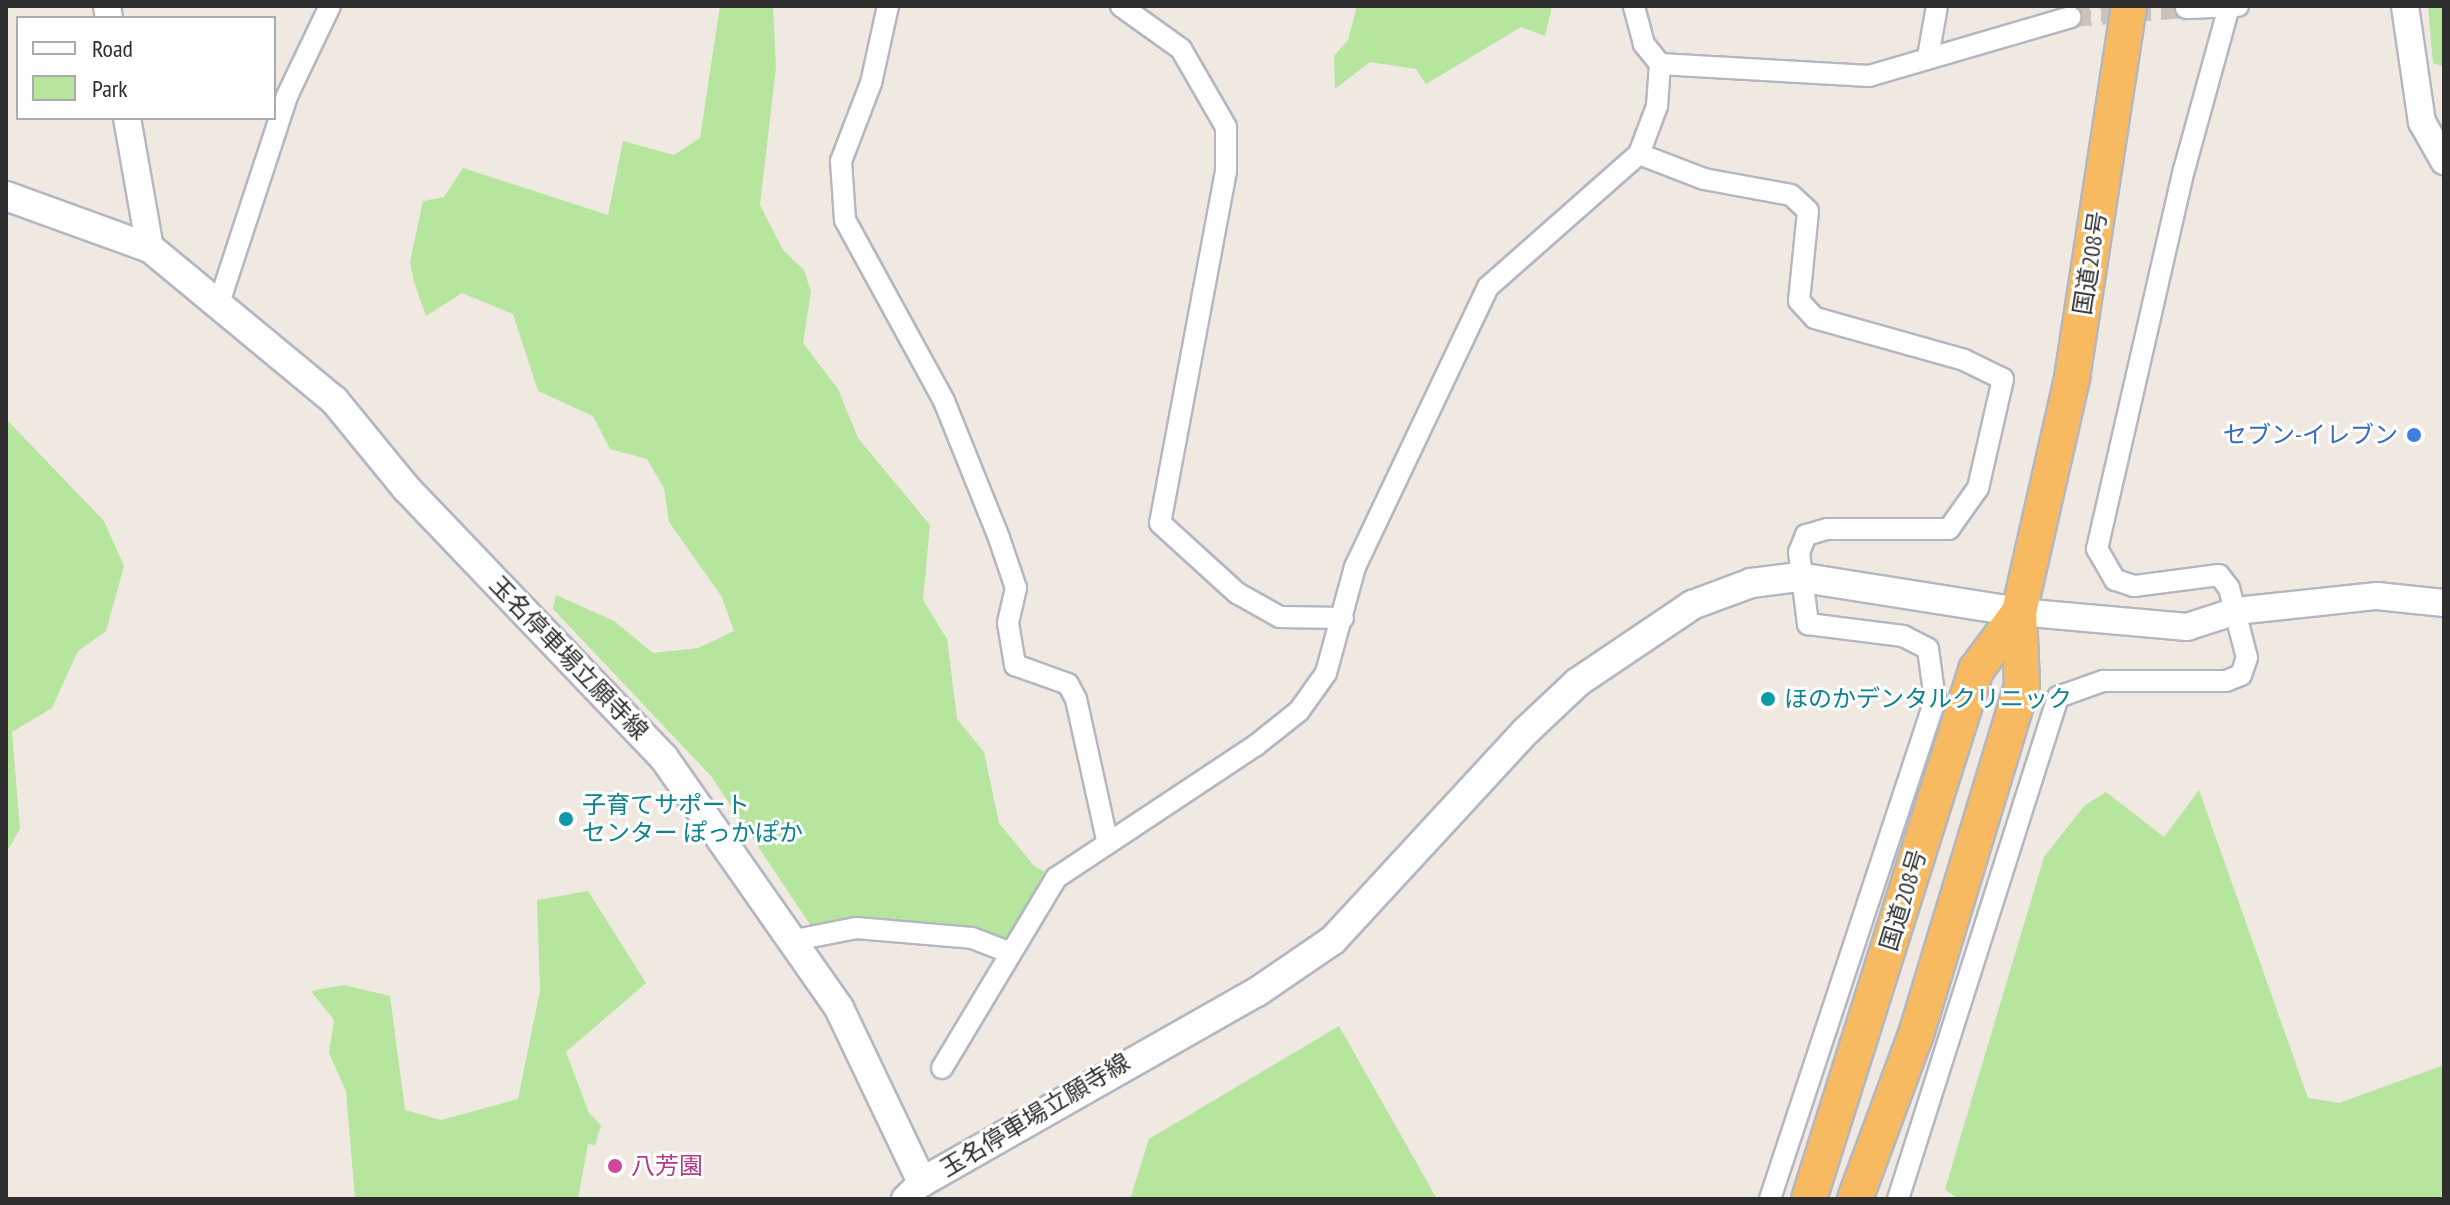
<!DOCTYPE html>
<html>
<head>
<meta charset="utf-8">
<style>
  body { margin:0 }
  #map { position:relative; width:2450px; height:1205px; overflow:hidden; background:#efe9e1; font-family:"PT Sans Narrow","Noto Sans JP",sans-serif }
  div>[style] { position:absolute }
  .green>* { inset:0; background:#b6e59e }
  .minor-tunnel>* { height:20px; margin-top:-10px; transform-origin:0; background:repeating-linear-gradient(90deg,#c8c4bd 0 20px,transparent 0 30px) }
  .roads { filter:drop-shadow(2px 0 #b4b7c1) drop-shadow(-2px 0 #b4b7c1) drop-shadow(0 2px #b4b7c1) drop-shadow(0 -2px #b4b7c1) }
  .minor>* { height:20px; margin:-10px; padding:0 10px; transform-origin:10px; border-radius:10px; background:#fff }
  .tertiary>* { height:26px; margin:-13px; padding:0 13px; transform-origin:13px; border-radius:13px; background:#fff }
  .secondary>* { height:28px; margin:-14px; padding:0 14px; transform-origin:14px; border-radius:14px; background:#fff }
  .trunk>* { height:34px; margin:-17px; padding:0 17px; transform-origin:17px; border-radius:17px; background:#f8ba60 }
  .dots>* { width:22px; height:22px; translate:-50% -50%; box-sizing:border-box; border:4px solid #fff; border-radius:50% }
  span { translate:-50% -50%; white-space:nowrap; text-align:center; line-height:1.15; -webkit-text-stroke:6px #fff; paint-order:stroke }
  .street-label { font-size:24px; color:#2e2e2e }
  .shop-label { font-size:24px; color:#366cbe }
  .right { translate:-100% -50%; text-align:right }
  .culture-label { font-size:24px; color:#0d838f }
  .left { translate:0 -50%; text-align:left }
  .hotel-label { font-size:24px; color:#b23c85 }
  .frame { position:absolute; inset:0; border:8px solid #2e2e2e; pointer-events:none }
  .legend { position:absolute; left:16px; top:16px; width:260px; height:104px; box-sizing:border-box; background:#fff; border:2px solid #ababab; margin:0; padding:10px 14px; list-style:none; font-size:24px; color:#2e2e2e }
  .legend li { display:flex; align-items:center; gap:16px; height:40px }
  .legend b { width:40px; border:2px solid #ababab }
</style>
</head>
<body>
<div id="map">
  <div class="green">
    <i style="clip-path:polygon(720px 6px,773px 6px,776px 67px,760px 205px,783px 250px,804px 270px,811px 292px,803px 343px,838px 389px,858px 438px,930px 525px,923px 600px,947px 639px,957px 719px,984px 752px,999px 823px,1034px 866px,1056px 878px,1009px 952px,972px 938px,815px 932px,711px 776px,553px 609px,556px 595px,614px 621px,653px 653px,698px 648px,734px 631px,722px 597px,669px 522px,664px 488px,647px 459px,610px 449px,593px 416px,538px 391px,513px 314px,462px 293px,426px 316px,414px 282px,410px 262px,423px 201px,444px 197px,463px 168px,608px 215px,623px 141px,674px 155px,700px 138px)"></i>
    <i style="clip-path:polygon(1357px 6px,1552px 6px,1545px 36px,1521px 27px,1426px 84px,1416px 69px,1370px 62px,1335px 89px,1334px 56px,1348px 40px)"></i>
    <i style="clip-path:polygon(2428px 6px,2444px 6px,2444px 67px,2433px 63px)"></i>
    <i style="clip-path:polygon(6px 419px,104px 521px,124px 566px,106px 631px,78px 651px,52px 708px,12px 732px,20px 829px,6px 853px)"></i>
    <i style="clip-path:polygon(2199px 790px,2308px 1098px,2339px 1103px,2444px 1065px,2444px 1199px,1958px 1199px,1945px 1189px,2044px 857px,2085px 805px,2106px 792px,2164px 837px)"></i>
    <i style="clip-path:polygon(588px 891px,646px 983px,566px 1052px,589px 1113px,601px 1125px,595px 1145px,588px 1144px,578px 1199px,355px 1199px,346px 1091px,329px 1053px,334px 1020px,311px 991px,344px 985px,390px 996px,405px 1110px,441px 1120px,518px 1099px,540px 991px,537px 900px)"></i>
    <i style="clip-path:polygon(1339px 1026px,1437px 1199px,1130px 1199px,1149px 1139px)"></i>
  </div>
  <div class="minor-tunnel">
    <i style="left:2071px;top:17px;width:115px;rotate:-4.5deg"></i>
  </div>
  <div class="roads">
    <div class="minor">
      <i style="left:888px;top:6px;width:79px;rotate:102.4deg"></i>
      <i style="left:871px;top:83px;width:84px;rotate:111deg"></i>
      <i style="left:841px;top:161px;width:59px;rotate:86.1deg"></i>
      <i style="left:845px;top:220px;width:206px;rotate:61.3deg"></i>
      <i style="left:944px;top:401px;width:148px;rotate:68.1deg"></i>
      <i style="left:999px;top:538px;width:53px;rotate:71.2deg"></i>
      <i style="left:1016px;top:588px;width:36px;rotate:103deg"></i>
      <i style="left:1008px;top:623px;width:43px;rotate:80.5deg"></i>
      <i style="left:1015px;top:665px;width:56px;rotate:19.7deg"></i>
      <i style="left:1068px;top:684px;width:17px;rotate:62deg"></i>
      <i style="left:1076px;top:699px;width:144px;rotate:77.6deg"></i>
      <i style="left:1121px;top:6px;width:74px;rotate:35.6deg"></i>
      <i style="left:1181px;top:49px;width:90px;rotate:60deg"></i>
      <i style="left:1226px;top:127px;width:44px;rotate:90deg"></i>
      <i style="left:1226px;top:171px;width:358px;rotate:100.6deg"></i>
      <i style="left:1160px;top:523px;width:104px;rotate:42.3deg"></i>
      <i style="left:1237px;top:593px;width:49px;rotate:29.2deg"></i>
      <i style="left:1280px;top:617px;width:63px;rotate:0.9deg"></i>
      <i style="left:2186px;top:8px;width:52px;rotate:-2.2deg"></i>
      <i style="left:1928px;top:57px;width:52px;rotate:-80deg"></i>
      <i style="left:1660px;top:64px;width:209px;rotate:3.3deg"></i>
      <i style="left:1869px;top:76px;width:210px;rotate:-16.3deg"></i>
      <i style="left:1639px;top:154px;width:70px;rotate:21deg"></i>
      <i style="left:1704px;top:179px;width:88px;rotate:10.4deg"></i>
      <i style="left:1791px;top:195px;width:23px;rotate:43deg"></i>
      <i style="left:1808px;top:211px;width:90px;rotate:95.7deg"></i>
      <i style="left:1799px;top:301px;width:23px;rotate:47deg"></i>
      <i style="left:1815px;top:318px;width:155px;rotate:15.7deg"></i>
      <i style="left:1964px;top:360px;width:43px;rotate:26deg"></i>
      <i style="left:2003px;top:379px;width:112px;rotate:102.9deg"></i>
      <i style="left:1978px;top:488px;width:50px;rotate:125.3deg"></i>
      <i style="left:1949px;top:529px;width:122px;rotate:180deg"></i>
      <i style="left:1827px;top:529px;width:22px;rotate:164deg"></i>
      <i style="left:1806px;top:535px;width:18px;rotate:112deg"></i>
      <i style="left:1799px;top:552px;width:73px;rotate:82.9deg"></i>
      <i style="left:1808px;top:624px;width:96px;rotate:7.2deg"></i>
      <i style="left:1903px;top:636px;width:28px;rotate:27deg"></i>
      <i style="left:1928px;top:649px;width:51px;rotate:82.2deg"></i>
      <i style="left:1935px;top:700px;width:526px;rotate:108.3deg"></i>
      <i style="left:220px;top:300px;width:215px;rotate:-71.8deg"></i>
      <i style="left:287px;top:96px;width:100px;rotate:-64.5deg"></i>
      <i style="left:795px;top:940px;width:62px;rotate:-11.1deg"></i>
      <i style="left:856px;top:928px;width:116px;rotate:4.9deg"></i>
      <i style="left:972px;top:938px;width:40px;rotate:21deg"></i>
      <i style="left:942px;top:1068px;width:222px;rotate:-59deg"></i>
      <i style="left:1056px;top:878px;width:239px;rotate:-33.6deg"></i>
      <i style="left:1255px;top:746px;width:56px;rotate:-38.5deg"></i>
      <i style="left:1299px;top:711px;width:47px;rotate:-54.6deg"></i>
      <i style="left:1326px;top:673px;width:110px;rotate:-74.7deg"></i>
      <i style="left:1355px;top:567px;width:310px;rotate:-64.6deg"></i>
      <i style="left:1488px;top:287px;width:201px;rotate:-41.4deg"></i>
      <i style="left:1639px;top:154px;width:51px;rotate:-69.4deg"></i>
      <i style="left:1657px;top:106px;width:42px;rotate:-85.9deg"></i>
      <i style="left:1660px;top:64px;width:26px;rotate:-129deg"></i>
      <i style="left:1644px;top:44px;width:39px;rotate:-105deg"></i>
      <i style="left:1898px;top:1199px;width:527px;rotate:-72.32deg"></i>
      <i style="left:2058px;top:697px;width:48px;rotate:-19.6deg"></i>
      <i style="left:2103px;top:681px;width:123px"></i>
      <i style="left:2226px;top:681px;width:16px;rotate:-22deg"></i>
      <i style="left:2241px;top:675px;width:18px;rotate:-71deg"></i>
      <i style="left:2247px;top:658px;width:72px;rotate:-104.4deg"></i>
      <i style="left:2229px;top:588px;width:16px;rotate:-128deg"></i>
      <i style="left:2219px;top:575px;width:86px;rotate:172.6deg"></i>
      <i style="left:2134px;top:586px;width:20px;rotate:-162deg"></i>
      <i style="left:2115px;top:580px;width:36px;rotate:-120deg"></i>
      <i style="left:2097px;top:549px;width:389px;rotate:-77.1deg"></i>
      <i style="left:2184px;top:170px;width:169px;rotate:-74.6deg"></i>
    </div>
    <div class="tertiary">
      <i style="left:107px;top:6px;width:12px;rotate:81deg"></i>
      <i style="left:2405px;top:6px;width:117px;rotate:81.7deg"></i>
      <i style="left:2422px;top:122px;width:45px;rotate:60.6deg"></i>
      <i style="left:127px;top:118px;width:132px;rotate:80deg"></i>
      <i style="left:2019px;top:612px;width:169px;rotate:5.1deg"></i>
      <i style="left:2187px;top:627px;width:52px;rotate:-18.1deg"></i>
      <i style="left:2236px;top:611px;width:142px;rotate:-6.1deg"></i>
      <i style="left:2377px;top:596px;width:67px;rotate:6deg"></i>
      <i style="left:905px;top:1199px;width:24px;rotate:-45deg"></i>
    </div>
    <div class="secondary">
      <i style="left:6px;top:196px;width:153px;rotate:19.9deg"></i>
      <i style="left:150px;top:248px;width:239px;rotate:39.6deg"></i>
      <i style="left:334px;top:400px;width:114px;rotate:50.7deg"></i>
      <i style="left:406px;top:488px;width:373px;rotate:46.3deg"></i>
      <i style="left:664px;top:758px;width:305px;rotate:55deg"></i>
      <i style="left:839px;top:1008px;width:193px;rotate:64.5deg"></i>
      <i style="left:922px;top:1182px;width:385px;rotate:-29.6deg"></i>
      <i style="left:1257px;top:992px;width:92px;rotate:-34.4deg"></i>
      <i style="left:1333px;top:940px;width:284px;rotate:-47.3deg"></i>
      <i style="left:1526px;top:731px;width:71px;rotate:-43.3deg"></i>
      <i style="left:1578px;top:682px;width:138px;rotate:-34deg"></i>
      <i style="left:1692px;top:605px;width:63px;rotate:-20.4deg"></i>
      <i style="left:1751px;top:583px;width:47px;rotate:-7.3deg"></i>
      <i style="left:1798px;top:577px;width:224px;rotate:9deg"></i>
    </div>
    <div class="trunk">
      <i style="left:1809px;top:1199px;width:555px;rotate:-72.48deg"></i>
      <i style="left:1976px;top:670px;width:72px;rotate:-53.4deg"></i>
      <i style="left:1855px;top:1199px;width:179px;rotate:-69.7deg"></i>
      <i style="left:1917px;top:1031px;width:361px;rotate:-73.1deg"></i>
      <i style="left:2022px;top:686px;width:74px;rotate:-92.3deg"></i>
      <i style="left:2019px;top:612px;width:240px;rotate:-77.2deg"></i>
      <i style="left:2072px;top:378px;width:376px;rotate:-81.3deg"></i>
    </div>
  </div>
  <div class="dots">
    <i style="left:2414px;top:435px;background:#3f7fe0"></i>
    <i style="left:1768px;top:699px;background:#0f9aa8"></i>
    <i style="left:566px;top:819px;background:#0f9aa8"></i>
    <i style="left:615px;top:1166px;background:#d1479c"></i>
  </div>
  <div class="street-label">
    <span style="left:2090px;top:263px;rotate:-81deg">国道208号</span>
    <span style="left:569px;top:658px;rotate:46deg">玉名停車場立願寺線</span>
    <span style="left:1903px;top:900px;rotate:-73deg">国道208号</span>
    <span style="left:1035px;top:1115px;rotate:-31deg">玉名停車場立願寺線</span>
  </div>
  <div class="shop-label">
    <span class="right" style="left:2398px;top:435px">セブン-イレブン</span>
  </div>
  <div class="culture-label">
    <span class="left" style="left:1784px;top:699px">ほのかデンタルクリニック</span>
    <span class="left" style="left:582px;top:819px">子育てサポート<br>センター ぽっかぽか</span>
  </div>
  <div class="hotel-label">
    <span class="left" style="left:631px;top:1166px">八芳園</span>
  </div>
  <div class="frame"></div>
  <ul class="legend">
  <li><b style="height:10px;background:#fff"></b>Road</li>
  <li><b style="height:22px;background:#b6e59e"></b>Park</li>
  </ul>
</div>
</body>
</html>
